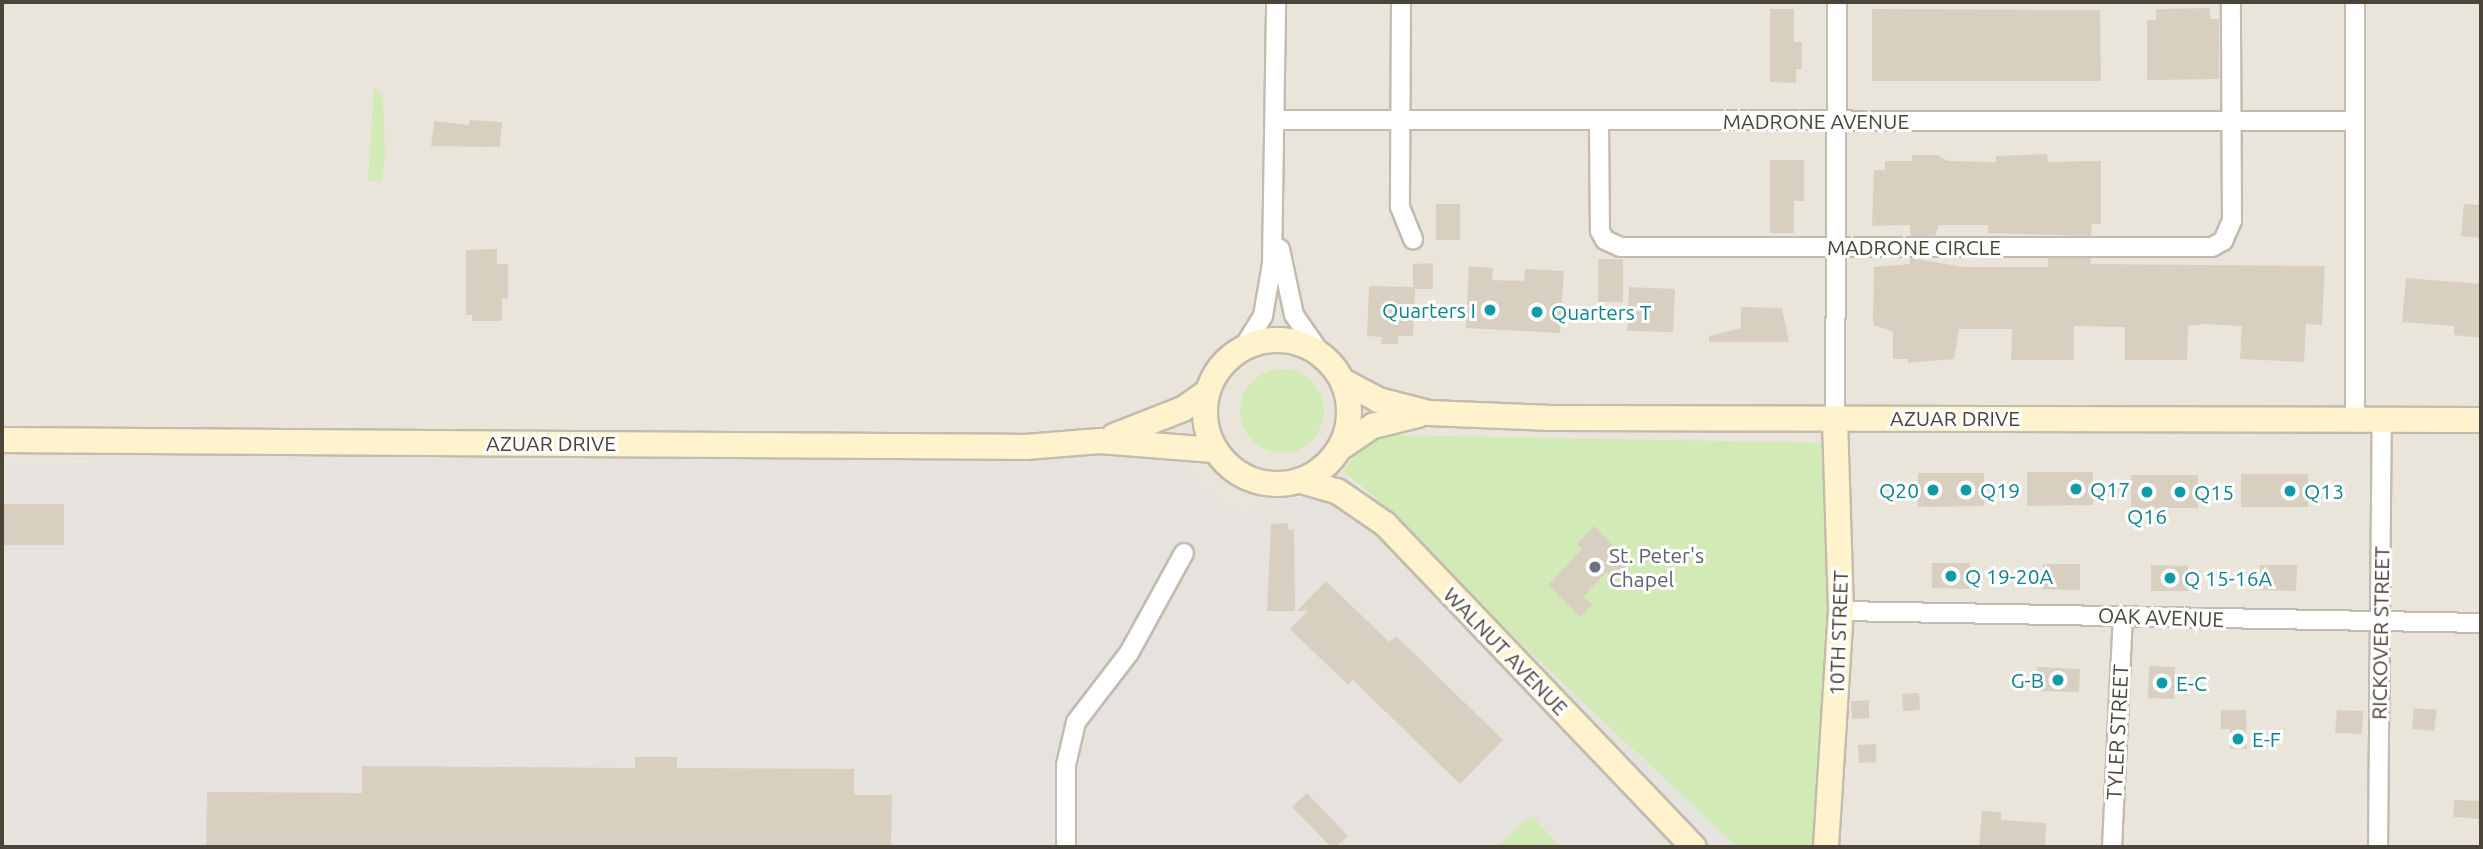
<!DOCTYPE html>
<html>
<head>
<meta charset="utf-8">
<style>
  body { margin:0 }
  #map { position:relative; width:2483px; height:849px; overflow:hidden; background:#f6f3ec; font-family:Ubuntu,sans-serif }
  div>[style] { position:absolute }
  .residential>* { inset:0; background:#eae5da }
  .industrial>* { inset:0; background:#e6e2dd }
  .green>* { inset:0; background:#d2eab5 }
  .round { border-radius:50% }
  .building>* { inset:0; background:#d8cfc1 }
  .roads { filter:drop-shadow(2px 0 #c2bbae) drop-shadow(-2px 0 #c2bbae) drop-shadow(0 2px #c2bbae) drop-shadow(0 -2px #c2bbae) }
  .street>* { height:18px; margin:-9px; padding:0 9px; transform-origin:9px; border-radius:9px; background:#fff }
  .secondary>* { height:24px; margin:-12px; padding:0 12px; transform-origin:12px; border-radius:12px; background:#fff3cd }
  .secondary>.ring { margin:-12px; padding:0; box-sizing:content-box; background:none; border:24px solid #fff3cd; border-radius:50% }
  .dots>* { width:19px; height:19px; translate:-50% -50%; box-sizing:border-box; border:4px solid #fff; border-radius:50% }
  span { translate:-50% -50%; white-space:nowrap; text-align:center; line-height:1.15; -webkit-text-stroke:6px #fff; paint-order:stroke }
  .street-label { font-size:21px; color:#4b4439 }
  .culture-label { font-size:21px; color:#0d838f }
  .right { translate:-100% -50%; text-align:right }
  .left { translate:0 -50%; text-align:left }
  .worship-label { font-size:21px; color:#5b616d }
  .frame { position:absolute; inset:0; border:4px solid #4b4439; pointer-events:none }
</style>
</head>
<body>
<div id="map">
  <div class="residential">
    <i style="clip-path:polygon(2px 2px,2481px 2px,2481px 847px,1737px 847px,1344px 472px,1318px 497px,1277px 498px,1243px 514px,1197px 484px,1176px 432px,1100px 441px,2px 463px)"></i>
  </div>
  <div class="industrial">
    <i style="clip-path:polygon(1177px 432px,1197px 484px,1243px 514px,1277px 498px,1318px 497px,1343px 472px,1737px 847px,2px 847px,2px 463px,86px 462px,98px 441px,1100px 441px)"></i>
  </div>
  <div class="green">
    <i style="clip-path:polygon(374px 87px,383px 96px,385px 155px,382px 181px,368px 181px)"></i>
    <i class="round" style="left:1240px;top:369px;width:84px;height:84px"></i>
    <i style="clip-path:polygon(1386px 435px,1832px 443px,1835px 557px,1818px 847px,1737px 847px,1507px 630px,1371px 494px,1343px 472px,1358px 450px)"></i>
    <i style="clip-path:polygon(1531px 815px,1561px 847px,1497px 847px)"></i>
  </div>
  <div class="building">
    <i style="clip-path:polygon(2210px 8px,2210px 19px,2219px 19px,2219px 79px,2147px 80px,2147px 20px,2156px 20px,2156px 9px)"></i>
    <i style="clip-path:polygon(1770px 9px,1794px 9px,1794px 42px,1802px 42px,1802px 69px,1796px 69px,1796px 83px,1770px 82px)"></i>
    <i style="clip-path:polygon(1872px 9px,2100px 10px,2101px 81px,1872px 81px)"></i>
    <i style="clip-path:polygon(470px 120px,502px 122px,500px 147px,431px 146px,434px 121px,469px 125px)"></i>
    <i style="clip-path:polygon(2047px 154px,2048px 162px,2101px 161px,2101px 224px,2092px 224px,2091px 236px,1988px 233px,1988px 225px,1939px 225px,1935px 236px,1910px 236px,1910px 225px,1872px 226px,1874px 170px,1885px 170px,1885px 161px,1912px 161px,1912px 155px,1938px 155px,1947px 161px,1996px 162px,1996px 156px)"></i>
    <i style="clip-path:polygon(1770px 160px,1804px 160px,1804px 201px,1794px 201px,1794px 233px,1770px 233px)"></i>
    <i style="clip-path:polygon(1436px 204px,1460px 204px,1460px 240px,1436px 240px)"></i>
    <i style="clip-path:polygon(2464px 204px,2481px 205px,2481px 238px,2461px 236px)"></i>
    <i style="clip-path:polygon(497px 249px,497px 264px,508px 264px,508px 299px,502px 298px,502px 321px,472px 321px,472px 315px,466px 315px,466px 250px)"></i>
    <i style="clip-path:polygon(1910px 258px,1964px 267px,2048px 267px,2048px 258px,2091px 258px,2090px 264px,2325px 266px,2322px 325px,2306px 324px,2304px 362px,2240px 359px,2242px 326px,2205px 324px,2188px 326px,2187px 360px,2125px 360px,2125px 327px,2074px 326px,2074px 360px,2011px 360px,2012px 329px,1959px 329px,1954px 359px,1908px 363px,1908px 359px,1893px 359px,1893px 332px,1874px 325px,1873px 318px,1874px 267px,1910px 264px)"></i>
    <i style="clip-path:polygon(1598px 259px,1623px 259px,1623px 302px,1598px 302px)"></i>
    <i style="clip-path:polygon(1433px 263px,1433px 289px,1415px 289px,1413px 336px,1398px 336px,1398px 344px,1381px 344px,1382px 337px,1367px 336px,1369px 286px,1413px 287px,1413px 264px)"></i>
    <i style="clip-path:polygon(1469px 266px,1493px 268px,1492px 280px,1524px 281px,1525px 269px,1564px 271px,1560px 333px,1466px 328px)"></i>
    <i style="clip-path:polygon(2406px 278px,2481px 284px,2481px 338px,2454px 335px,2454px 326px,2402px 322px)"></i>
    <i style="clip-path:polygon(1629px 287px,1675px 289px,1673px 332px,1627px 331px)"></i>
    <i style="clip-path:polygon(1741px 307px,1782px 308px,1789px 342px,1709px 342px,1709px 336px,1741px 328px)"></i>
    <i style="clip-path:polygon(2027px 472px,2093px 472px,2093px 505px,2027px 506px)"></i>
    <i style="clip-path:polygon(1918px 473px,1984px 473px,1984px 506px,1918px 507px)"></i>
    <i style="clip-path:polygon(2241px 474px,2308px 474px,2308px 507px,2241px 507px)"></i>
    <i style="clip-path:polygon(2131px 475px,2198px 475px,2198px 508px,2131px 508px)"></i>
    <i style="clip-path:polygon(2px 504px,64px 504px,64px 545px,2px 545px)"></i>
    <i style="clip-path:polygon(1288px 523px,1288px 530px,1294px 530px,1295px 611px,1267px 611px,1271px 524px)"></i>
    <i style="clip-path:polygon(1594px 526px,1630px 562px,1613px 580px,1606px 572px,1583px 597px,1592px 605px,1580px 617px,1548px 585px,1582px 549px,1577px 544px)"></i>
    <i style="clip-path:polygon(1932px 563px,1970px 563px,1969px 589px,1932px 588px)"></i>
    <i style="clip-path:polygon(2043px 564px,2080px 564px,2080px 590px,2042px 589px)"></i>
    <i style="clip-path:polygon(2151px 565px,2188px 566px,2188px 591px,2151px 591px)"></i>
    <i style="clip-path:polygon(2260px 565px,2297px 565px,2296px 591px,2259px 590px)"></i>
    <i style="clip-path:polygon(1326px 581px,1389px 642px,1396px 636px,1503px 740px,1460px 784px,1353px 680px,1348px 685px,1290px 629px,1308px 611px,1297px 611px)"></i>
    <i style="clip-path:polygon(2149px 666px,2175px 667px,2174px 699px,2148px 698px)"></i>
    <i style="clip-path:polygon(2037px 667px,2080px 669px,2079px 692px,2037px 691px)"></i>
    <i style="clip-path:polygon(1919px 693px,1920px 710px,1903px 711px,1902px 694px)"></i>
    <i style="clip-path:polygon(1869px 700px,1869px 718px,1852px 719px,1851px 701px)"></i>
    <i style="clip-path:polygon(2414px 708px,2437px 710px,2434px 731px,2412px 729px)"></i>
    <i style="clip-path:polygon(2221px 710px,2246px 710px,2247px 749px,2230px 749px,2230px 729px,2221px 729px)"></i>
    <i style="clip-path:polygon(2337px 710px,2363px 711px,2362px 734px,2335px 733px)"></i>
    <i style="clip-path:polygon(1876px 744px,1876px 762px,1859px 763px,1858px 745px)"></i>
    <i style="clip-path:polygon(635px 757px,677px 757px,677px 768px,854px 769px,854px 795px,892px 795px,891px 847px,206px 847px,207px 792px,362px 793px,362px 766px,635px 768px)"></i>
    <i style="clip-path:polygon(1307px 793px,1348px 836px,1336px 847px,1331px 847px,1292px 807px)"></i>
    <i style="clip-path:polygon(2454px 800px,2481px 801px,2481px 819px,2453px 817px)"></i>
    <i style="clip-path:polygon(1982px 811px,2001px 812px,2001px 820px,2046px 823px,2045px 847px,1979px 847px)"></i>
  </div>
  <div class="roads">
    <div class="street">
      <i style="left:1401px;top:2px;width:205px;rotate:90.3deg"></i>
      <i style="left:1400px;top:207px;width:35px;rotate:68deg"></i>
      <i style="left:1276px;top:120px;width:1079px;rotate:0.05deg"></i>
      <i style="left:1599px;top:121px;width:110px;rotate:89.5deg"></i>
      <i style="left:1600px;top:231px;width:10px;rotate:61deg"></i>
      <i style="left:1605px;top:240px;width:17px;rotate:24deg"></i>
      <i style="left:1621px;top:247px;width:591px"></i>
      <i style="left:2212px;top:247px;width:13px;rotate:-29deg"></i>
      <i style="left:2223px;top:241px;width:22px;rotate:-66deg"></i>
      <i style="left:2232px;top:221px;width:219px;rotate:-90.3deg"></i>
      <i style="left:1280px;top:249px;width:67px;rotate:78deg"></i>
      <i style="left:1294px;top:315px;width:47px;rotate:55.3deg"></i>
      <i style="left:1243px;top:348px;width:38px;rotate:-58deg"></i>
      <i style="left:1263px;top:316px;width:53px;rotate:-80.2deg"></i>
      <i style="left:1272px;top:264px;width:262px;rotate:-89.1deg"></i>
      <i style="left:1835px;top:418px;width:416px;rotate:-89.7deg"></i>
      <i style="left:2355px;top:419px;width:417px;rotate:-90deg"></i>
      <i style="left:1841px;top:611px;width:640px;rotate:1.07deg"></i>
      <i style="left:1066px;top:847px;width:82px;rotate:-90deg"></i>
      <i style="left:1066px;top:765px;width:44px;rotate:-76.9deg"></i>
      <i style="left:1076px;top:722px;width:87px;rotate:-52.5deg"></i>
      <i style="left:1129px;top:653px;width:114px;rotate:-61.2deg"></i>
      <i style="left:2112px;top:847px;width:231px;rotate:-87.3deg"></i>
      <i style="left:2378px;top:847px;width:428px;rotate:-89.5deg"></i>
    </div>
    <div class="secondary">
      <i class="ring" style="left:1205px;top:340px;width:120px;height:120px"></i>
      <i style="left:1343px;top:381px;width:40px;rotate:28deg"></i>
      <i style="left:1378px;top:400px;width:53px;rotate:14.3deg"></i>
      <i style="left:1429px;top:413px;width:123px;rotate:2.3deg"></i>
      <i style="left:1552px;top:418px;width:929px;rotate:0.12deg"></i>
      <i style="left:1114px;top:436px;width:74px;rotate:-21.4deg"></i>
      <i style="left:1183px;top:409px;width:29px;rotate:-35deg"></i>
      <i style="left:2px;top:440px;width:1024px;rotate:0.39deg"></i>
      <i style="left:1026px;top:447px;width:74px;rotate:-4.6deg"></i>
      <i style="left:1100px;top:441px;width:114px;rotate:4.5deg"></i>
      <i style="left:1340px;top:448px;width:40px;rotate:-34deg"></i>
      <i style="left:1373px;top:426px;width:46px;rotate:-13.7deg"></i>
      <i style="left:1301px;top:481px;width:37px;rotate:16deg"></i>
      <i style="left:1337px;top:491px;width:58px;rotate:34.5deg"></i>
      <i style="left:1385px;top:524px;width:447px;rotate:46.3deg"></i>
      <i style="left:1826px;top:847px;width:236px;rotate:-86.4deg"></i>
      <i style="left:1841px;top:611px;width:193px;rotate:-91.8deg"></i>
    </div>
  </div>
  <div class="dots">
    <i style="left:1490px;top:310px;background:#0f9aa8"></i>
    <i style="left:1537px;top:312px;background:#0f9aa8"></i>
    <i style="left:2076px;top:489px;background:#0f9aa8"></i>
    <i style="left:1933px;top:490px;background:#0f9aa8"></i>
    <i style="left:1966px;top:490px;background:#0f9aa8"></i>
    <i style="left:2290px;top:491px;background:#0f9aa8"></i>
    <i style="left:2147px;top:492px;background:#0f9aa8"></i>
    <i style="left:2180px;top:492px;background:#0f9aa8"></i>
    <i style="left:1595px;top:567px;background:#6b7280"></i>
    <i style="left:1951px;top:576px;background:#0f9aa8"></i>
    <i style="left:2170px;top:578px;background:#0f9aa8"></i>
    <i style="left:2058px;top:680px;background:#0f9aa8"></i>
    <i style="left:2162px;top:683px;background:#0f9aa8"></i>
    <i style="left:2238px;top:739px;background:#0f9aa8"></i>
  </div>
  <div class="street-label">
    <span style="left:1816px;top:121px">MADRONE AVENUE</span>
    <span style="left:1914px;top:247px">MADRONE CIRCLE</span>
    <span style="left:1955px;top:418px">AZUAR DRIVE</span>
    <span style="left:551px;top:443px">AZUAR DRIVE</span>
    <span style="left:2161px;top:617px;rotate:2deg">OAK AVENUE</span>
    <span style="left:1838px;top:633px;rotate:-88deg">10TH STREET</span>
    <span style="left:2380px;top:633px;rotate:-89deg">RICKOVER STREET</span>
    <span style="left:1506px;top:651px;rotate:46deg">WALNUT AVENUE</span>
    <span style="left:2117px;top:732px;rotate:-87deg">TYLER STREET</span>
  </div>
  <div class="culture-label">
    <span class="right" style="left:1476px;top:310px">Quarters I</span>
    <span class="left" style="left:1551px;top:312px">Quarters T</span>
    <span class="left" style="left:2090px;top:489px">Q17</span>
    <span class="right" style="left:1919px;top:490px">Q20</span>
    <span class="left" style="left:1980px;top:490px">Q19</span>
    <span class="left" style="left:2304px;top:491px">Q13</span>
    <span class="left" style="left:2194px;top:492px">Q15</span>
    <span style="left:2147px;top:516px">Q16</span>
    <span class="left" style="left:1965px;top:576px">Q 19-20A</span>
    <span class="left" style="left:2184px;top:578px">Q 15-16A</span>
    <span class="right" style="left:2044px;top:680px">G-B</span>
    <span class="left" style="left:2176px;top:683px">E-C</span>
    <span class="left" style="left:2252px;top:739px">E-F</span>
  </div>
  <div class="worship-label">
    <span class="left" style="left:1609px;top:567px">St. Peter's<br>Chapel</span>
  </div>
  <div class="frame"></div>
</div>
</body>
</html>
